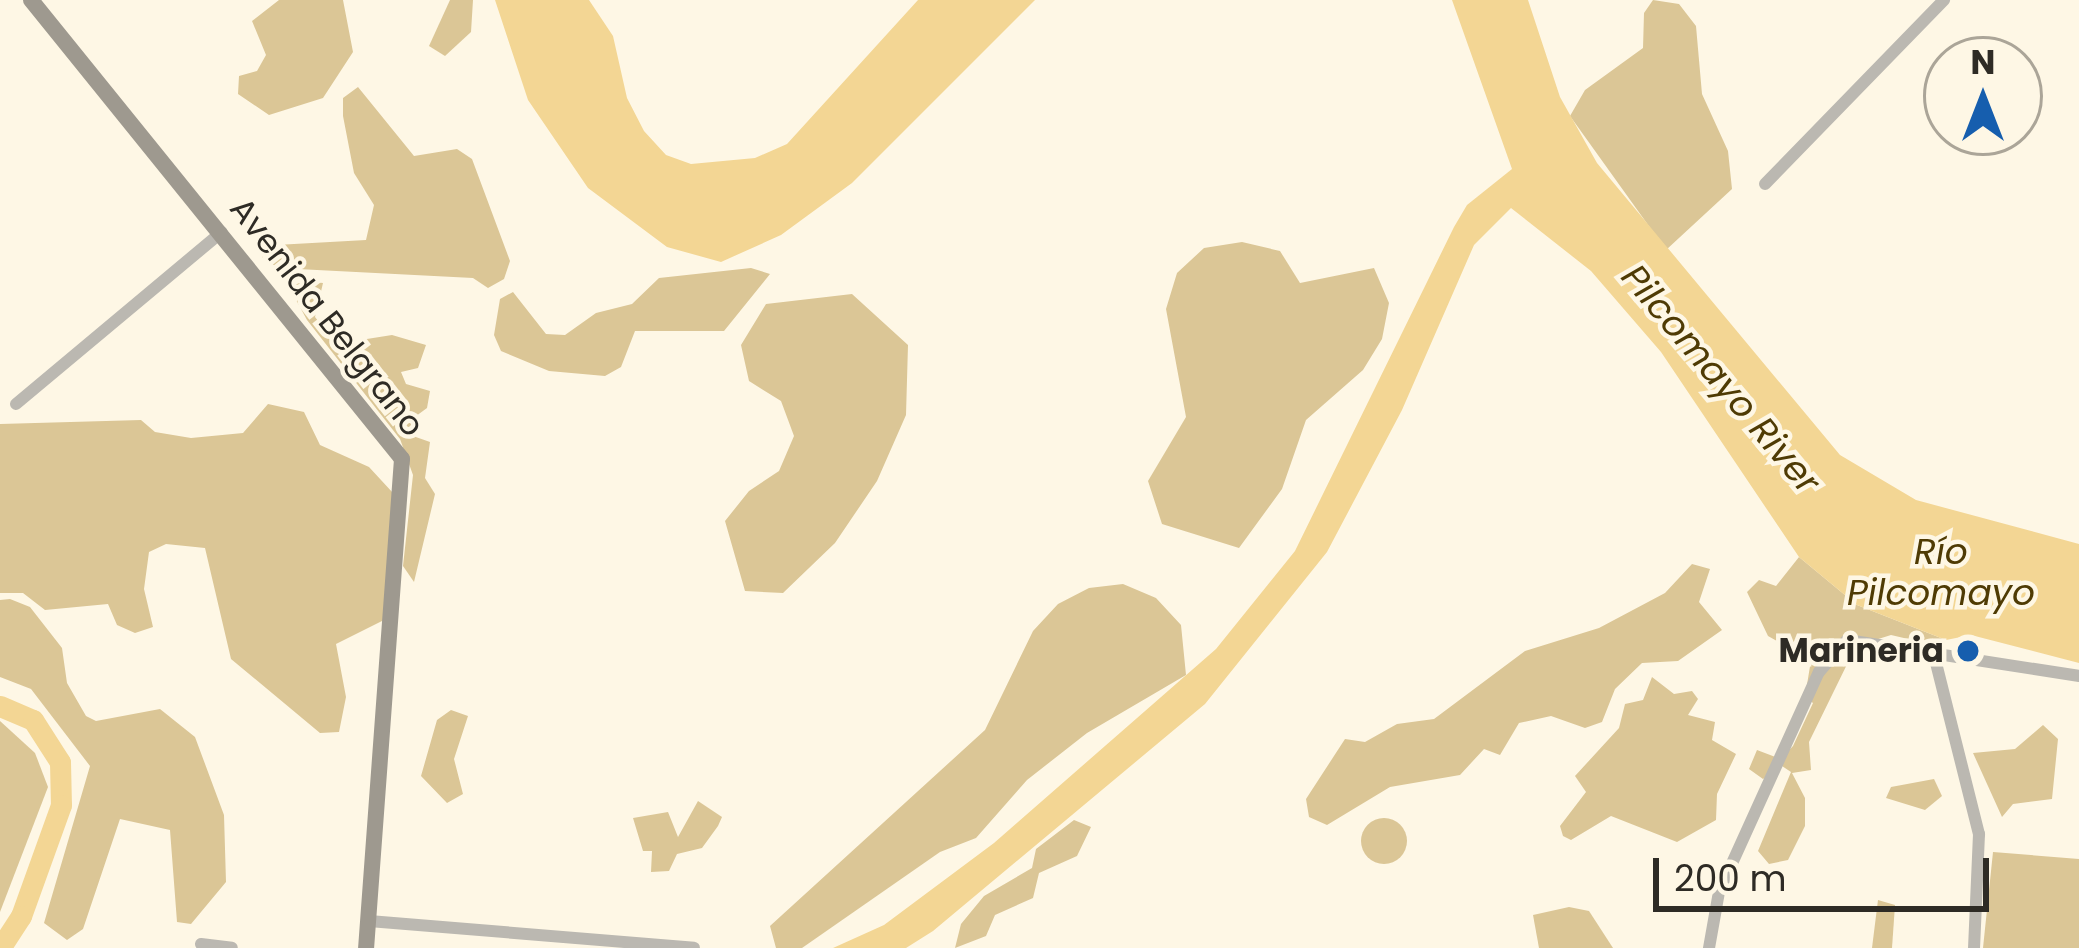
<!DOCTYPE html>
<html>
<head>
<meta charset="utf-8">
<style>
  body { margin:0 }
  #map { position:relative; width:2079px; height:948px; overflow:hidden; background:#fef7e5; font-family:Poppins,sans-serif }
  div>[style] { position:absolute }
  .green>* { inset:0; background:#dbc696 }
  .round { border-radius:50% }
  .water>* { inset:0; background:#f3d694 }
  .river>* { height:21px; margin:-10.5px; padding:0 10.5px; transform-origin:10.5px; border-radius:10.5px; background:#f3d694 }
  .street>* { height:12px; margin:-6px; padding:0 6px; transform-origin:6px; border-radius:6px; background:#bbb8b1 }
  .secondary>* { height:16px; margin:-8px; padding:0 8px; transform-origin:8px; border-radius:8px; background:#9e998f }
  .dots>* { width:33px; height:33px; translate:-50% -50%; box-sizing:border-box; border:6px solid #fef7e5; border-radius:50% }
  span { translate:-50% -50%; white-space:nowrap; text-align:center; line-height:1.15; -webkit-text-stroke:9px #fef7e5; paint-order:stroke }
  .street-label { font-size:33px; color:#2e2b25 }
  .poi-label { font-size:33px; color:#2e2b25; font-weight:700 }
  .right { translate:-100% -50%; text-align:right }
  .water-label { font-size:36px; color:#4f3b04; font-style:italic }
  .north { position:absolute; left:1923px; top:36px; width:120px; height:120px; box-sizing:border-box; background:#fef7e5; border:3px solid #aba598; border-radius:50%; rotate:0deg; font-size:33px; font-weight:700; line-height:48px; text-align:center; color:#2e2b25 }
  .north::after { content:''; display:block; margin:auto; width:42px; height:54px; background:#165eae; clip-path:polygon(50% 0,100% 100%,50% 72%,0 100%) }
  .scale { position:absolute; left:1653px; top:858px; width:336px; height:54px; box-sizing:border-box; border:6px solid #2e2b25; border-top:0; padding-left:15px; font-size:36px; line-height:42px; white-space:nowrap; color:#2e2b25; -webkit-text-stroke:9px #fef7e5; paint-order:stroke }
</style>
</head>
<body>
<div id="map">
  <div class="green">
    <i style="clip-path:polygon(279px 0,343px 0,353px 52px,323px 98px,269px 115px,238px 94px,239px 76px,257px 71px,266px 55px,252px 21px)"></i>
    <i style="clip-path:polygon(450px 0,473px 0,471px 32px,445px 56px,429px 46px)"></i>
    <i style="clip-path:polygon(1653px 0,1679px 4px,1696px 26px,1702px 94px,1728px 151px,1732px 189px,1666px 250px,1570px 116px,1585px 90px,1643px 48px,1644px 13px)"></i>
    <i style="clip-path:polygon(358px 87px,414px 156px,457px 149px,472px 159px,510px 261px,504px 279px,488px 288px,473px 278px,278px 268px,262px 257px,276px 245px,366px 240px,374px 205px,354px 173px,343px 116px,343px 98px)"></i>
    <i style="clip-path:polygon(1242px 242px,1280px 251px,1300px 283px,1374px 268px,1389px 303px,1382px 339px,1363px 370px,1306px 420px,1282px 489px,1239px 548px,1162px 524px,1148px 481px,1186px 417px,1166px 309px,1177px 273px,1204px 248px)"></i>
    <i style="clip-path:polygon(751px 268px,770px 274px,724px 331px,635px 331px,621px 367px,605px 376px,549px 371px,501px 351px,494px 335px,500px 299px,513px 292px,546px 334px,565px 335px,596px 313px,632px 304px,659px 278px)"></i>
    <i style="clip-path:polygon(305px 281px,323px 283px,315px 317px,326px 331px,348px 342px,392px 335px,426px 345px,418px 368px,401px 372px,406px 384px,430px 391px,427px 408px,412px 419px,413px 436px,430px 442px,425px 478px,435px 494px,414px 582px,403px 566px,413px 475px,400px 439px,307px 320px,289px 287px)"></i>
    <i style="clip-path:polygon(852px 294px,908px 345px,906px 415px,877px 481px,835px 543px,783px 593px,745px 591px,725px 521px,749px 491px,779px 471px,794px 436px,781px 401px,749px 381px,741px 345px,766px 304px)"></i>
    <i style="clip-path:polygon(268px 404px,304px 412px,320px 445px,369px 467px,393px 493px,384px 620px,336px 644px,346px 697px,339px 732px,320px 733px,231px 659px,205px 548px,166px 544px,149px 552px,144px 589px,153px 627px,135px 633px,117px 625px,108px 604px,45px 610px,23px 593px,0 593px,0 424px,141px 420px,155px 432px,191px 438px,243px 433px)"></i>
    <i style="clip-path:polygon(1799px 557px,1857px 605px,1946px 640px,1938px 646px,1891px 635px,1856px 646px,1809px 742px,1811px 770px,1792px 773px,1805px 798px,1805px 826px,1788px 860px,1769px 864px,1758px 851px,1791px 772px,1782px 766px,1763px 779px,1749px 769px,1757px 750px,1781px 759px,1793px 746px,1813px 703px,1805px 697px,1811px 660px,1768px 636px,1747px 592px,1759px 580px,1776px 586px)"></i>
    <i style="clip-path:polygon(1692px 564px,1710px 569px,1699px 602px,1722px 630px,1678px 661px,1642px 663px,1615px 689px,1602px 722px,1585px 728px,1551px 716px,1519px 723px,1500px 755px,1484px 749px,1460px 775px,1390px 787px,1327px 825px,1309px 817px,1306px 799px,1345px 739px,1365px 742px,1397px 724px,1434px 719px,1525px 651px,1599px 628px,1665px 593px)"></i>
    <i style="clip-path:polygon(1123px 584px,1156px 598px,1181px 625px,1186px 675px,1087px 733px,1027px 780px,976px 838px,940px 852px,802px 948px,776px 948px,770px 926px,985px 730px,1033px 631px,1058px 604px,1089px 588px)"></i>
    <i style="clip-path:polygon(10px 599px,30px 607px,62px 648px,67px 683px,86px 716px,96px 721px,160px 709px,195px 737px,224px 815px,226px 882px,191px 924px,177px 922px,170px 830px,120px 819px,83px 929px,67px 940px,44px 923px,90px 766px,31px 689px,0 677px,0 600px)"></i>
    <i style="clip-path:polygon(1652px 677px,1674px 694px,1692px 691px,1698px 699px,1688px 715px,1715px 722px,1712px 740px,1736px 754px,1717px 794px,1716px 820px,1677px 842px,1611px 816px,1571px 840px,1563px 836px,1560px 826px,1586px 792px,1575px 776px,1619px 728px,1625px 704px,1643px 700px)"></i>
    <i style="clip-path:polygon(451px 710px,468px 716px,454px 759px,463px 794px,447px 803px,421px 776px,437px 720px)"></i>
    <i style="clip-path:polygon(0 721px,35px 753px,48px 787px,0 912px)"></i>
    <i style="clip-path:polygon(2043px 725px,2058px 739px,2052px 799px,2013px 804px,2002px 817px,1973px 753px,2015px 749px)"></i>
    <i style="clip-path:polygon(1934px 779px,1942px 796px,1925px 810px,1886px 798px,1891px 787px)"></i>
    <i style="clip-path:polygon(698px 801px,722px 817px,718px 826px,702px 848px,677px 854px,669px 871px,651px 872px,652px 851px,643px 851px,633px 818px,668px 812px,678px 837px)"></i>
    <i class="round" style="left:1361px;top:818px;width:46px;height:46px"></i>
    <i style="clip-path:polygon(1074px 820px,1091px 827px,1077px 856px,1039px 873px,1033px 898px,995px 915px,986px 936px,955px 948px,961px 924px,984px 896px,1032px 868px,1036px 849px)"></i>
    <i style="clip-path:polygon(1993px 852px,2079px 859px,2079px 948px,1983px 948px)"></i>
    <i style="clip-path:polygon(1878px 900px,1895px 905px,1892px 948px,1872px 948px)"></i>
    <i style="clip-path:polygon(1569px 907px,1589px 911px,1613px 948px,1539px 948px,1533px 915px)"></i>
  </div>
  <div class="water">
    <i style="clip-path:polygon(495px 0,589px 0,613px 36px,627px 98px,644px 131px,666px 155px,691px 164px,755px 158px,787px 144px,918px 0,1035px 0,852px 183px,781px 235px,721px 262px,667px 247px,588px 188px,528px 100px)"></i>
    <i style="clip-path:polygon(1452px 0,1528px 0,1560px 97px,1597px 163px,1840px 455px,1916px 500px,2079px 544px,2079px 663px,1971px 635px,1946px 640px,1857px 605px,1799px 557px,1661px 352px,1591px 271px,1511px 208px,1474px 245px,1402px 410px,1327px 552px,1205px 704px,933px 931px,906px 948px,833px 948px,884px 925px,994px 843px,1216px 649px,1295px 551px,1454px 227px,1467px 205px,1512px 169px)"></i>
  </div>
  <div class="river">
    <i style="left:0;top:706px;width:36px;rotate:23deg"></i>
    <i style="left:33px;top:720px;width:50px;rotate:57.3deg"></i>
    <i style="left:60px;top:762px;width:43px;rotate:88.7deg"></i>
    <i style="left:61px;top:805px;width:118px;rotate:109.8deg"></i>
    <i style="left:21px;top:916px;width:38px;rotate:123deg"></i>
  </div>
  <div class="street">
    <i style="left:1765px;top:184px;width:257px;rotate:-45.8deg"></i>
    <i style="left:16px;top:404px;width:268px;rotate:-39.9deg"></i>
    <i style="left:1934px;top:655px;width:185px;rotate:75.9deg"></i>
    <i style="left:1979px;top:834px;width:114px;rotate:92.5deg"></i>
    <i style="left:369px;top:921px;width:326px;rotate:4.7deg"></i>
    <i style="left:201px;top:944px;width:31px;rotate:7deg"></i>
    <i style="left:1709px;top:948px;width:57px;rotate:-79.9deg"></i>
    <i style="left:1719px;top:892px;width:242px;rotate:-65.6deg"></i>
    <i style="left:1819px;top:672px;width:43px;rotate:-48.8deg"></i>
    <i style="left:1847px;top:640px;width:235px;rotate:8.8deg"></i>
  </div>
  <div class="secondary">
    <i style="left:31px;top:0;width:590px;rotate:51.05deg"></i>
    <i style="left:402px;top:459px;width:490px;rotate:94.2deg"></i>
  </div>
  <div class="dots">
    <i style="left:1968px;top:651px;background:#165eae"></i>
  </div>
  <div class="street-label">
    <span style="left:327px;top:317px;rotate:52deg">Avenida Belgrano</span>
  </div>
  <div class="poi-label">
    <span class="right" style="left:1944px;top:651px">Marineria</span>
  </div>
  <div class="water-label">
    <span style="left:1721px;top:379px;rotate:50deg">Pilcomayo River</span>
    <span style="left:1941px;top:572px">Río<br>Pilcomayo</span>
  </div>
  <div class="north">N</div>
  <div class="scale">200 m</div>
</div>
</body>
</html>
